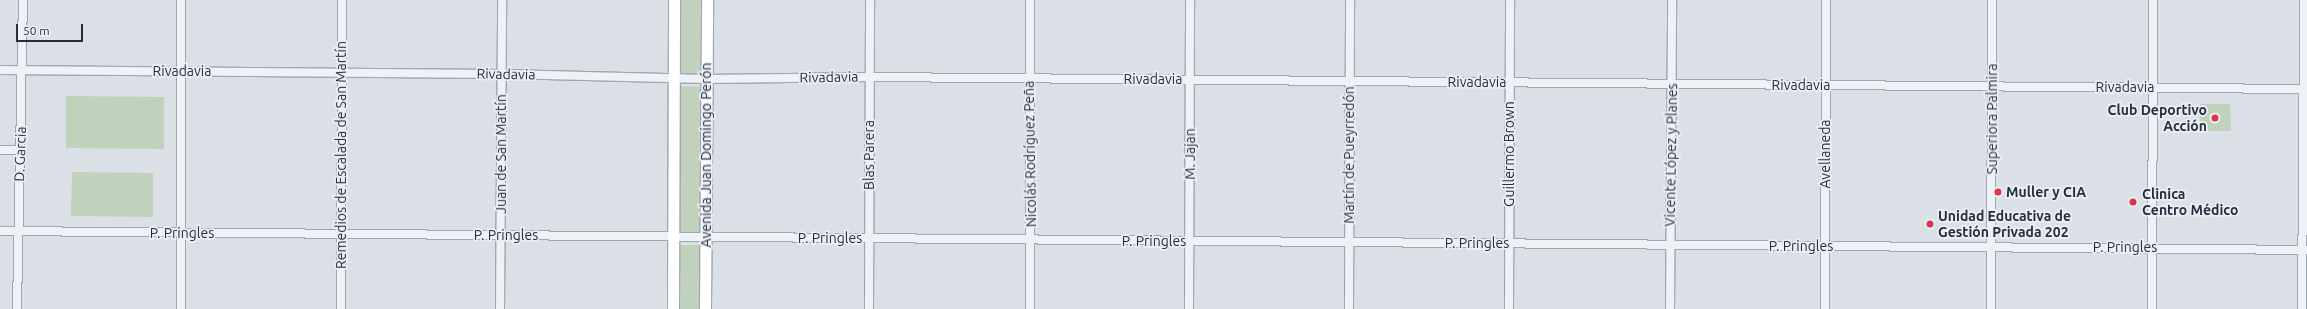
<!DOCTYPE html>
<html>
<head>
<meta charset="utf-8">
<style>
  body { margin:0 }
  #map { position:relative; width:2307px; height:309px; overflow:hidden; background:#dbe0e7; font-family:Ubuntu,sans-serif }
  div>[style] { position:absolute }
  .green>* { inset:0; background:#c1d2bc }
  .roads { filter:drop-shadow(1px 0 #a0a7b1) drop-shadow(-1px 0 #a0a7b1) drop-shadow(0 1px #a0a7b1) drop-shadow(0 -1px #a0a7b1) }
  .street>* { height:8px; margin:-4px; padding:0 4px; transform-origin:4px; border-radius:4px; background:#eef1f5 }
  .secondary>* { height:11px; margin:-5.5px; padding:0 5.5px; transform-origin:5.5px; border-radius:5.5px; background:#fff }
  .dots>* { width:11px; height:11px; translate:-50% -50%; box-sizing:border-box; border:2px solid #ebeff5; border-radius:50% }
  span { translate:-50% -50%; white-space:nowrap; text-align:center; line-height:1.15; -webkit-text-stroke:3.5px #ebeff5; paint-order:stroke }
  .street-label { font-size:14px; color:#242e3e }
  .poi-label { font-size:14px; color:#242e3e; font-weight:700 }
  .right { translate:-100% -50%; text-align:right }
  .left { translate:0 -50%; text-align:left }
  .scale { position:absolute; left:16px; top:24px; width:67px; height:18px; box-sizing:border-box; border:2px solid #242e3e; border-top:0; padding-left:5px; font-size:12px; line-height:14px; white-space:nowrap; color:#242e3e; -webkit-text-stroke:3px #ebeff5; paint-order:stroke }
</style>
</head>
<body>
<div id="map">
  <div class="green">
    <i style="clip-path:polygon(679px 0,703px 0,703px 75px,678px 75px)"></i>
    <i style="clip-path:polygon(679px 86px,703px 87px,701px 234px,677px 233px)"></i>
    <i style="clip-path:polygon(66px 96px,164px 97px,164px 149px,66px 148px)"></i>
    <i style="clip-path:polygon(2200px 104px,2230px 104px,2231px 131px,2200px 131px)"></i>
    <i style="clip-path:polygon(72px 172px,153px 173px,153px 217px,71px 216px)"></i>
    <i style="clip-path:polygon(678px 245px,703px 245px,702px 309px,678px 309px)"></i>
  </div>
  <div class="roads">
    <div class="street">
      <i style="left:0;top:70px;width:501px;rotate:0.46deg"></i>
      <i style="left:501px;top:74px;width:205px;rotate:1.4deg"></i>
      <i style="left:706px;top:79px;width:164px;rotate:-0.7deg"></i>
      <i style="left:870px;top:77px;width:1437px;rotate:0.48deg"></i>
      <i style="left:0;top:150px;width:19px"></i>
      <i style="left:0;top:231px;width:2307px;rotate:0.47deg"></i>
      <i style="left:17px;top:309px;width:309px;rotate:-88.9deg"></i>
      <i style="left:181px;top:309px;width:309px;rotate:-90deg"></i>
      <i style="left:341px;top:309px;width:309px;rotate:-89.8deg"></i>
      <i style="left:500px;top:309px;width:309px;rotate:-89.6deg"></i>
      <i style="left:869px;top:309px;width:309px;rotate:-89.8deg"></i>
      <i style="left:1030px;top:309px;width:309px;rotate:-90deg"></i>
      <i style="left:1189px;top:309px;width:309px;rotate:-89.8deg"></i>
      <i style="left:1349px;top:309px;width:309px;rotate:-89.8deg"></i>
      <i style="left:1509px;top:309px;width:309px;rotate:-89.8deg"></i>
      <i style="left:1670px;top:309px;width:309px;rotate:-89.6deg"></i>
      <i style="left:1825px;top:309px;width:309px;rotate:-89.8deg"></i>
      <i style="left:1991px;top:309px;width:309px;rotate:-89.8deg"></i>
      <i style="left:2152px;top:309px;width:309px;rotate:-89.8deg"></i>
      <i style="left:2302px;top:309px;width:309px;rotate:-89.6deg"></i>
    </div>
    <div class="secondary">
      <i style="left:673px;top:309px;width:309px;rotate:-89.8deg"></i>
      <i style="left:705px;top:309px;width:309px;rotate:-89.6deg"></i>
    </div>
  </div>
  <div class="dots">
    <i style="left:2215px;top:118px;background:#d9344b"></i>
    <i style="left:1998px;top:192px;background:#d9344b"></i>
    <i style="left:2133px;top:202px;background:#d9344b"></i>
    <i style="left:1930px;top:224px;background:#d9344b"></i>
  </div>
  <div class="street-label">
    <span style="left:182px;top:71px">Rivadavia</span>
    <span style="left:506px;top:74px;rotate:1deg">Rivadavia</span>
    <span style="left:829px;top:77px;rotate:-1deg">Rivadavia</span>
    <span style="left:1153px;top:79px">Rivadavia</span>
    <span style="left:1477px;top:82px">Rivadavia</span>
    <span style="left:1801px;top:85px">Rivadavia</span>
    <span style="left:2125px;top:87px">Rivadavia</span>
    <span style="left:1992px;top:119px;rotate:-90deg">Superiora Palmira</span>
    <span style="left:20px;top:154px;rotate:-88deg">D. Garcia</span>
    <span style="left:501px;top:154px;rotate:-90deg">Juan de San Martín</span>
    <span style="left:1030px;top:154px;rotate:-91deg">Nicolás Rodríguez Peña</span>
    <span style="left:1190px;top:154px;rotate:-90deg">M. Jajan</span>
    <span style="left:1509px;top:154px;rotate:-90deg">Guillermo Brown</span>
    <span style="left:1825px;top:154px;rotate:-90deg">Avellaneda</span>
    <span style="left:341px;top:155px;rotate:-90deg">Remedios de Escalada de San Martín</span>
    <span style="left:706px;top:155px;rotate:-90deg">Avenida Juan Domingo Perón</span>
    <span style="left:869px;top:155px;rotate:-90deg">Blas Parera</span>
    <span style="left:1349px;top:155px;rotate:-90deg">Martín de Pueyrredón</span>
    <span style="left:1671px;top:155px;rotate:-89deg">Vicente López y Planes</span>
    <span style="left:182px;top:233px">P. Pringles</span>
    <span style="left:506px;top:235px">P. Pringles</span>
    <span style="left:830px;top:238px">P. Pringles</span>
    <span style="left:1154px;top:241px">P. Pringles</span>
    <span style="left:1477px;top:243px">P. Pringles</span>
    <span style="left:1801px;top:246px">P. Pringles</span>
    <span style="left:2125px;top:247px">P. Pringles</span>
  </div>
  <div class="poi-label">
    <span class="right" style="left:2207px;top:118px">Club Deportivo<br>Acción</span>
    <span class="left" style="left:2006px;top:192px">Muller y CIA</span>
    <span class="left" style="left:2142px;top:202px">Clinica<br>Centro Médico</span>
    <span class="left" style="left:1938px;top:224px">Unidad Educativa de<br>Gestión Privada 202</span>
  </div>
  <div class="scale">50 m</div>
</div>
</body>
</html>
